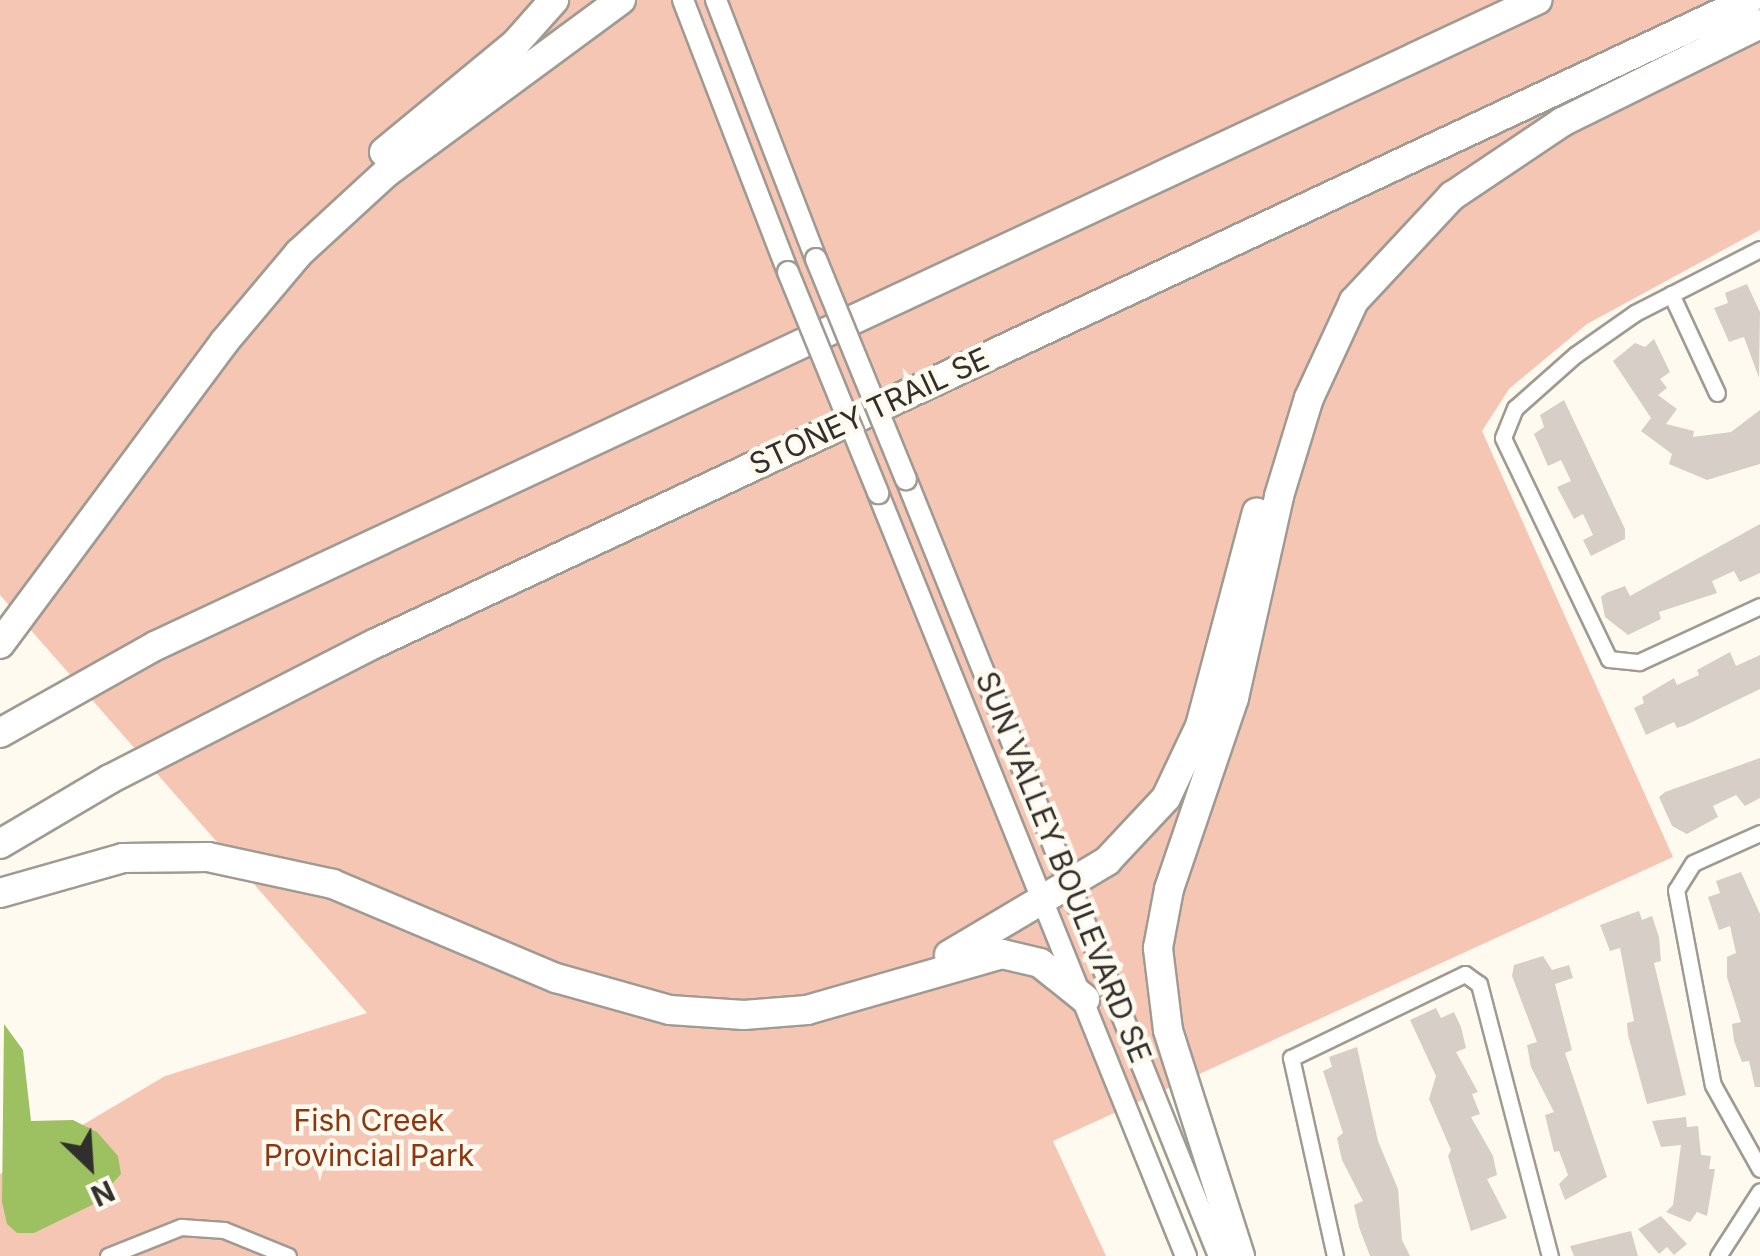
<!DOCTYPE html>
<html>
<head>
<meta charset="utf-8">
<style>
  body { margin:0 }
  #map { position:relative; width:1760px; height:1256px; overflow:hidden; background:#fffaf0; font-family:Inter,sans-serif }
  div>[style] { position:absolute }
  .green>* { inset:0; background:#f6c6b5 }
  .water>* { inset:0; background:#9dc061 }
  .building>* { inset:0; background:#d7cec7 }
  .roads { filter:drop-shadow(2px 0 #a09b92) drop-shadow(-2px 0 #a09b92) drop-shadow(0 2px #a09b92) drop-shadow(0 -2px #a09b92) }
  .minor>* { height:15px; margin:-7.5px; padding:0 7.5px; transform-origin:7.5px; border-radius:7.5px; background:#fff }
  .secondary>* { height:20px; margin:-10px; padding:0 10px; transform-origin:10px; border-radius:10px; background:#fff }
  .motorway>* { height:28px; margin:-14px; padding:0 14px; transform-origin:14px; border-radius:14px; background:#fff }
  .bridges { filter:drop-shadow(2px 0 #a09b92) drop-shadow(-2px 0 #a09b92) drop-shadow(0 2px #a09b92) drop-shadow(0 -2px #a09b92) }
  .secondary-bridge>* { height:20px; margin:-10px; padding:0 10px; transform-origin:10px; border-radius:10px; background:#fff }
  span { translate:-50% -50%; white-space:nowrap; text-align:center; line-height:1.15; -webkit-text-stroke:9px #fffaf0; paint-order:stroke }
  .street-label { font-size:30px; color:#312f2b }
  .park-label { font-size:30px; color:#8d3710 }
  .north { position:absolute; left:40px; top:1116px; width:100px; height:100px; -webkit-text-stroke:8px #fffaf0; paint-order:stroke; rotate:155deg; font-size:28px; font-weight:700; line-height:40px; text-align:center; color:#312f2b }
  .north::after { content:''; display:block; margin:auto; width:35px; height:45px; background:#312f2b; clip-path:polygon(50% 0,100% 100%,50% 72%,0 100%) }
</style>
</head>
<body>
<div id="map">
  <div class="green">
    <i style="clip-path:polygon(0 0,1760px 0,1760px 230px,1587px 324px,1509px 389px,1482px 431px,1673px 857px,1053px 1141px,1106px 1256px,0 1256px,0 1174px,165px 1076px,367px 1013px,0 595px)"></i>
  </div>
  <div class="water">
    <i style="clip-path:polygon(4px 1024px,23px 1050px,31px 1121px,73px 1120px,97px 1132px,118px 1156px,121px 1174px,94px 1204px,34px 1233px,17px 1233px,7px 1224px,2px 1202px)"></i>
  </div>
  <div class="building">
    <i style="clip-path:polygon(1747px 284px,1760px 312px,1759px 378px,1744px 337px,1729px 342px,1714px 308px,1728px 303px,1725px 293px)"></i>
    <i style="clip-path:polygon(1654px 339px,1670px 372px,1660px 379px,1667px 388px,1658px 395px,1677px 409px,1666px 424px,1694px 431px,1693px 437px,1731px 432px,1760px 410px,1760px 464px,1707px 480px,1669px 464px,1672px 454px,1641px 431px,1651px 418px,1613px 361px,1635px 343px,1645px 347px)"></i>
    <i style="clip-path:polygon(1564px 400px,1625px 529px,1625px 539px,1591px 556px,1583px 540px,1593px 535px,1583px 514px,1574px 519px,1557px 487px,1571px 481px,1561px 460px,1548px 466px,1534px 434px,1544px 427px,1540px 415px)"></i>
    <i style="clip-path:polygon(1760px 524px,1760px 573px,1740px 582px,1734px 571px,1712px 581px,1717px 593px,1659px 612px,1661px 619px,1628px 635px,1605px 617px,1601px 597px,1606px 593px,1625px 586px,1630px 596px)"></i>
    <i style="clip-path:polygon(1730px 652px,1736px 666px,1760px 655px,1760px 689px,1686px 725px,1677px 728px,1674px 722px,1646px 735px,1634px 708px,1644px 703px,1642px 697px,1674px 678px,1677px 685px,1699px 675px,1697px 670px)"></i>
    <i style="clip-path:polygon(1760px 758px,1760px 798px,1745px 806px,1736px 795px,1713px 806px,1718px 817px,1687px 834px,1672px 826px,1659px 797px,1665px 792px)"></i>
    <i style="clip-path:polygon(1741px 872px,1760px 914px,1760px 1087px,1755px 1087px,1749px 1061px,1742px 1062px,1734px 1041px,1732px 1024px,1741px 1022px,1727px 977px,1727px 957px,1736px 953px,1730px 926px,1719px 930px,1708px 897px,1720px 893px,1716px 881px)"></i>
    <i style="clip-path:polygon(1639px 911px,1642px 920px,1652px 916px,1659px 937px,1661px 961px,1654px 963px,1686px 1095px,1647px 1104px,1628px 1035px,1627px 1023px,1634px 1021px,1620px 948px,1610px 951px,1600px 925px)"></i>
    <i style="clip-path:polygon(1543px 956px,1552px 970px,1569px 965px,1573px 978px,1555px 984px,1572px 1050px,1565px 1053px,1607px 1177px,1565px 1200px,1559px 1184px,1568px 1175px,1559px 1151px,1554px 1152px,1545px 1115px,1554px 1112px,1531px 1067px,1527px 1045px,1537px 1042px,1512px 976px,1514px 965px)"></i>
    <i style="clip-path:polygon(1436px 1008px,1441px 1018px,1454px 1012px,1461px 1027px,1466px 1048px,1456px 1052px,1478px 1092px,1472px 1094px,1480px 1114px,1471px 1117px,1493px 1156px,1497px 1175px,1487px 1179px,1507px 1218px,1471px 1231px,1448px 1156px,1451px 1150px,1429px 1099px,1436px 1076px,1410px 1020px)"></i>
    <i style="clip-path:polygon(1357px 1047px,1378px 1141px,1398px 1189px,1402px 1240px,1410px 1256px,1370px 1256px,1359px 1227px,1354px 1205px,1363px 1201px,1342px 1160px,1337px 1138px,1343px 1133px,1323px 1071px,1332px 1067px,1329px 1057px)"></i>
    <i style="clip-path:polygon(1686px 1117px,1687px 1127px,1698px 1126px,1701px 1155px,1711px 1156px,1709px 1169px,1715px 1169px,1707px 1216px,1697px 1212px,1690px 1222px,1666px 1212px,1673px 1205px,1681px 1145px,1661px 1147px,1652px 1121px)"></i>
    <i style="clip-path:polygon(1661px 1216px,1687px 1244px,1674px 1255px,1667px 1247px,1659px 1254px,1638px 1229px)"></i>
    <i style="clip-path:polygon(1631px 1231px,1638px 1256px,1574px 1256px,1570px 1246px)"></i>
  </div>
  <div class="roads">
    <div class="minor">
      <i style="left:1760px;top:249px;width:140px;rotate:152.9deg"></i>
      <i style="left:1635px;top:313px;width:73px;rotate:145deg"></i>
      <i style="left:1575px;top:355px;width:80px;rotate:138.5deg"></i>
      <i style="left:1515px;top:408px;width:32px;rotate:112deg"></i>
      <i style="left:1503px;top:438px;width:245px;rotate:64.4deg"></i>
      <i style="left:1609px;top:659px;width:30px;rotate:6deg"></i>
      <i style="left:1639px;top:662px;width:133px;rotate:-24.8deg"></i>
      <i style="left:1671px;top:294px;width:109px;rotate:65.1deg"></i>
      <i style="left:1760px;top:833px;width:73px;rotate:155.9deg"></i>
      <i style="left:1693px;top:863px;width:32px;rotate:122deg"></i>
      <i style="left:1676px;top:890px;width:198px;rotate:79.3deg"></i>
      <i style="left:1713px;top:1085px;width:96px;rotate:60.8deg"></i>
      <i style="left:108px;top:1256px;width:79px;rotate:-21.7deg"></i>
      <i style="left:181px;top:1227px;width:43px;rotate:4deg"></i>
      <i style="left:224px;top:1230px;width:69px;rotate:22.1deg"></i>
      <i style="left:1335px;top:1256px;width:203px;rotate:-102.5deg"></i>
      <i style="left:1291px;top:1058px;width:193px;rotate:-25.8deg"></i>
      <i style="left:1465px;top:974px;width:17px;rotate:36deg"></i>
      <i style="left:1479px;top:984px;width:281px;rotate:75.4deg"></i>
      <i style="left:1718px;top:1256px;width:77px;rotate:-57.1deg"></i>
    </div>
    <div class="secondary">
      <i style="left:683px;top:0;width:292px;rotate:68.9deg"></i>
      <i style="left:716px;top:0;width:278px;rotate:68.9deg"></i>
      <i style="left:906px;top:479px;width:838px;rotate:68.06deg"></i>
      <i style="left:878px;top:493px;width:823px;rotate:68.02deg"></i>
    </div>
    <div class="motorway">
      <i style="left:384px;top:152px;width:170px;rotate:-39.5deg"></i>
      <i style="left:515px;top:44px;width:59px;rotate:-48.4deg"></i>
      <i style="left:0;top:644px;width:377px;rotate:-53.4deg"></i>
      <i style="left:225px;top:341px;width:115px;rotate:-49.9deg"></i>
      <i style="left:299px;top:253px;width:118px;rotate:-42.6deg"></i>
      <i style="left:386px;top:173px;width:292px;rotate:-36.4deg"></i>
      <i style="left:0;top:733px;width:178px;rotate:-29.3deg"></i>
      <i style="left:155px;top:646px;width:1526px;rotate:-25.05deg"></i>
      <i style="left:0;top:844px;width:128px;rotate:-30.6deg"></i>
      <i style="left:110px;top:779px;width:297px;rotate:-27.1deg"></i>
      <i style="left:374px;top:644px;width:1518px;rotate:-25.1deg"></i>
      <i style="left:0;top:893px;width:128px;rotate:-15.9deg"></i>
      <i style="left:123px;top:858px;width:85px;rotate:-0.7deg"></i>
      <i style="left:208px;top:857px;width:128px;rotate:12.2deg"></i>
      <i style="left:333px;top:884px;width:242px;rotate:22.9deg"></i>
      <i style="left:556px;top:978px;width:118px;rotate:15.7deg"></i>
      <i style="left:670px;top:1010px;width:74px;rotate:3.9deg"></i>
      <i style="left:744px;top:1015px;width:63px;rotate:-4.5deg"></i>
      <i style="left:807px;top:1010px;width:203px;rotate:-16deg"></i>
      <i style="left:1002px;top:954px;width:39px;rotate:13deg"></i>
      <i style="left:1040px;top:963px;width:58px;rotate:38.7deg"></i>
      <i style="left:949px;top:955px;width:184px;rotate:-30.7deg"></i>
      <i style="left:1107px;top:861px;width:86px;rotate:-46.9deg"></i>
      <i style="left:1166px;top:798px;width:80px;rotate:-64.7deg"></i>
      <i style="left:1200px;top:726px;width:221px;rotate:-75.1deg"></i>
      <i style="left:1240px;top:1256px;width:237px;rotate:-107.7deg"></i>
      <i style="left:1168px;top:1030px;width:83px;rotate:-97deg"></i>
      <i style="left:1158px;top:948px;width:60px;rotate:-79.4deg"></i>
      <i style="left:1169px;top:889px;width:202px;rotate:-71.2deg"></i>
      <i style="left:1234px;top:698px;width:207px;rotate:-77.4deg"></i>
      <i style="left:1279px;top:496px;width:102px;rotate:-73deg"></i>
      <i style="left:1309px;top:398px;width:107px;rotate:-65.1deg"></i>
      <i style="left:1354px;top:301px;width:144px;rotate:-47deg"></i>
      <i style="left:1452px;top:196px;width:133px;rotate:-33.9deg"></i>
      <i style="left:1562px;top:122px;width:221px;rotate:-26.3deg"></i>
    </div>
  </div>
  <div class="bridges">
    <div class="secondary-bridge">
      <i style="left:816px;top:259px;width:238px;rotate:67.8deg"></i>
      <i style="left:788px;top:272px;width:239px;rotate:67.8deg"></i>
    </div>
  </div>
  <div class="street-label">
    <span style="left:869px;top:411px;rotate:-25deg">STONEY TRAIL SE</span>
    <span style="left:1064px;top:867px;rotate:68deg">SUN VALLEY BOULEVARD SE</span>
  </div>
  <div class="park-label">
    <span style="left:369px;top:1137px">Fish Creek<br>Provincial Park</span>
  </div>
  <div class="north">N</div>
</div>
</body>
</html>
